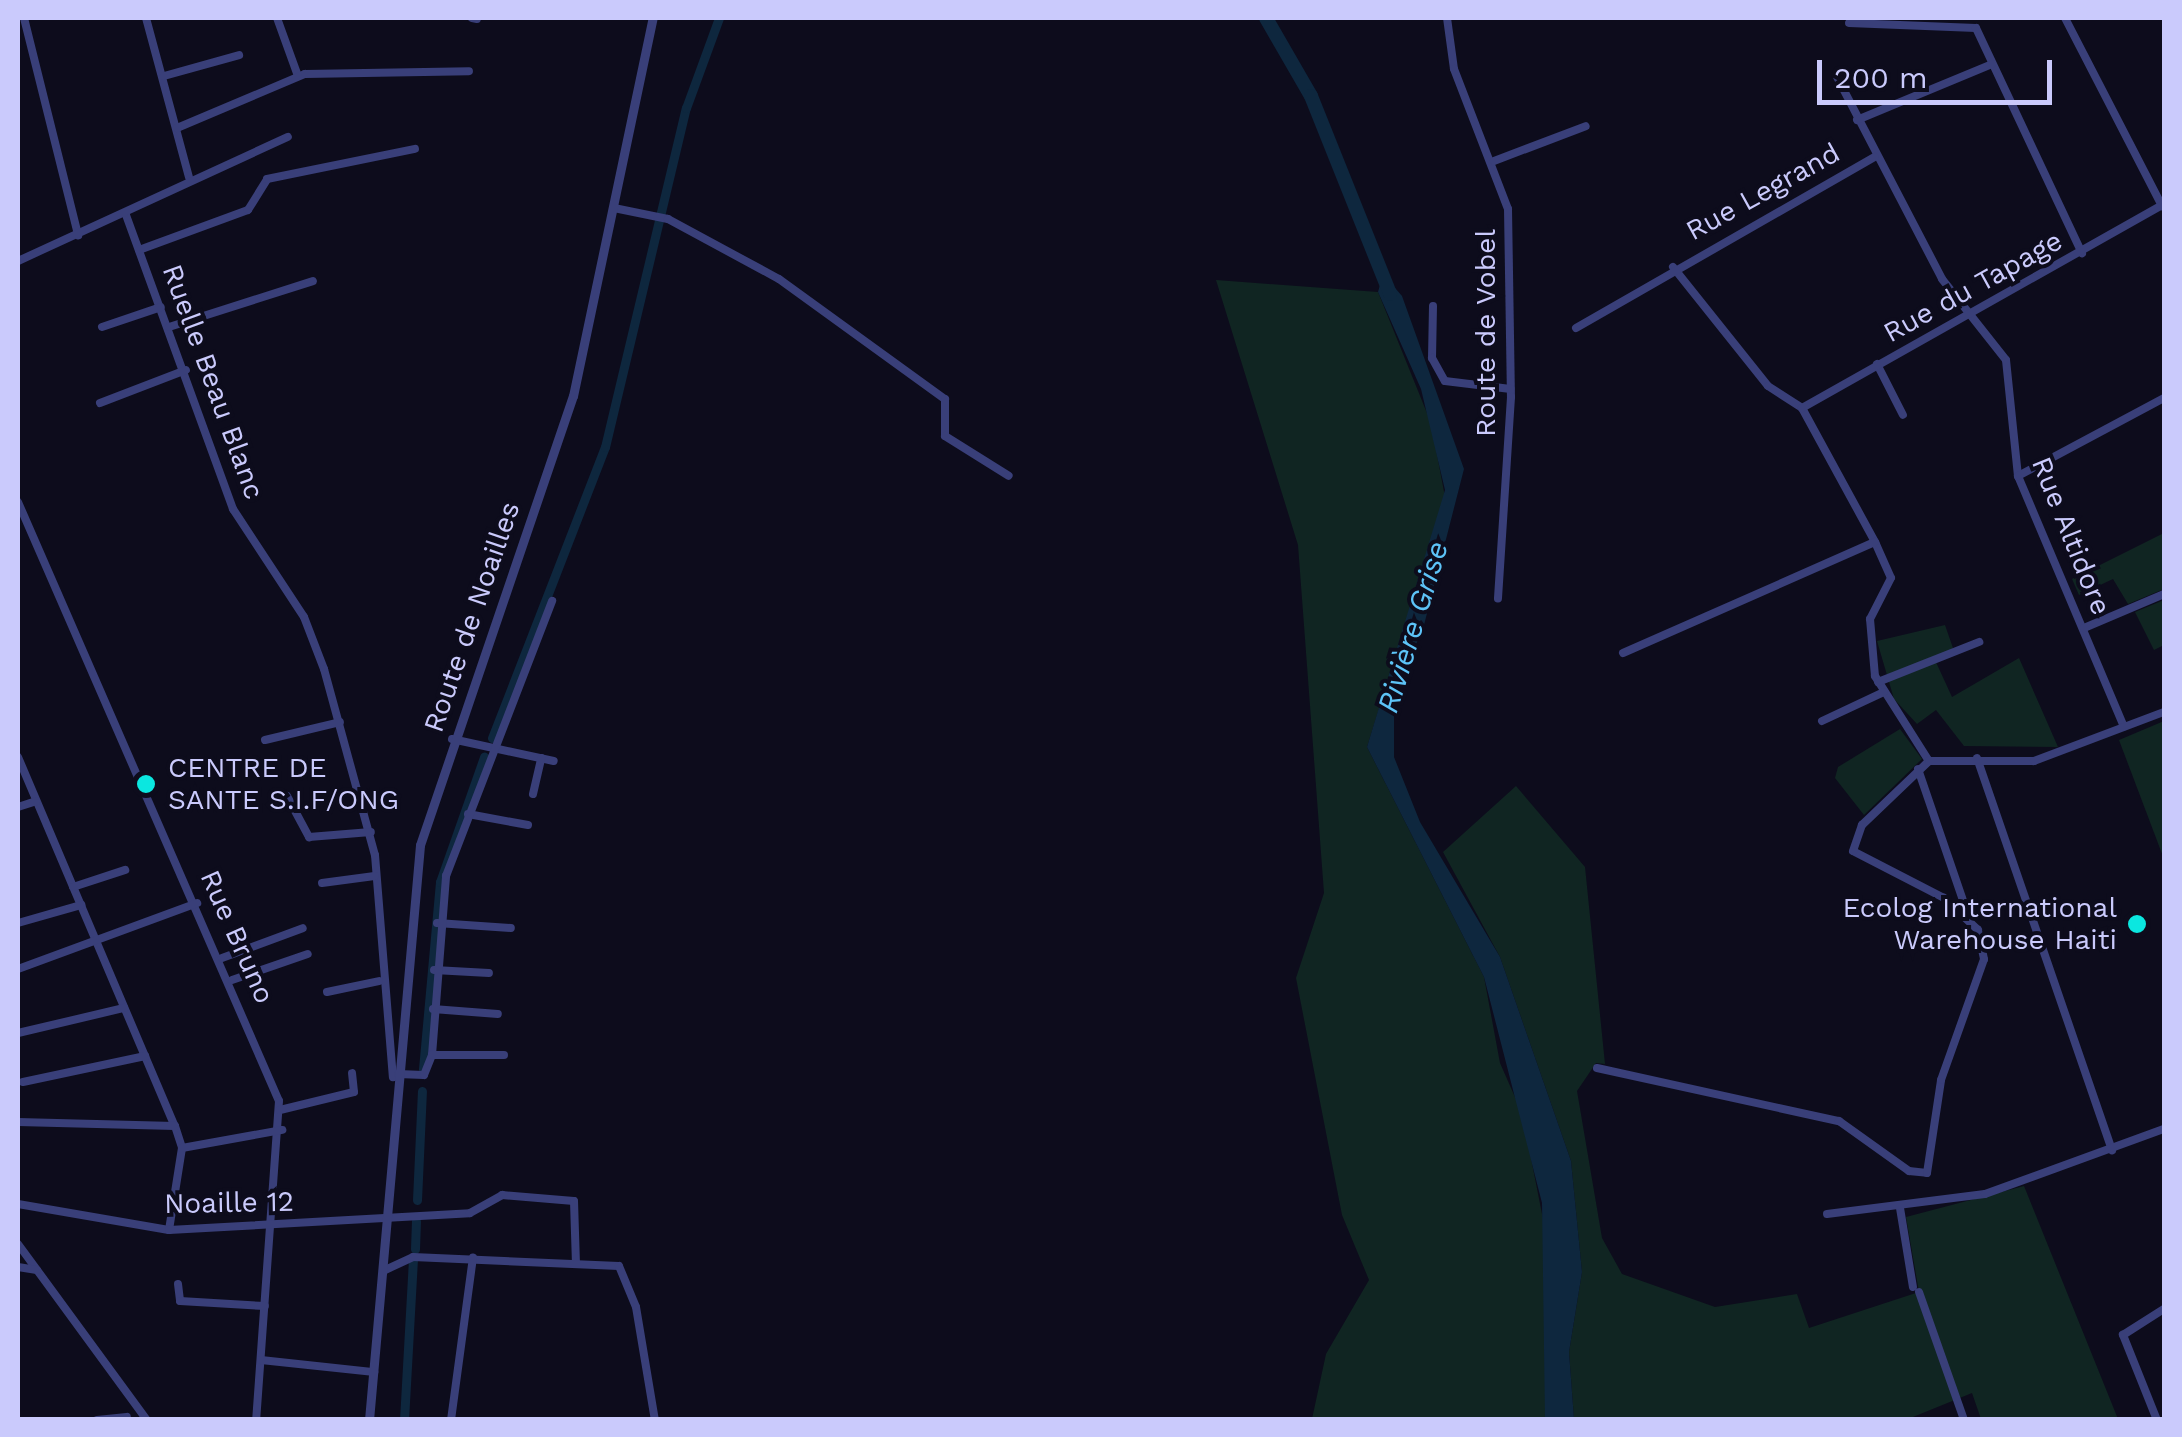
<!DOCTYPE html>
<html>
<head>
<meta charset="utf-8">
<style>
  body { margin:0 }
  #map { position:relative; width:2182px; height:1437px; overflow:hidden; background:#0d0c1c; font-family:"Work Sans",sans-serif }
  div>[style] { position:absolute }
  .green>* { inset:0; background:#102522 }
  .water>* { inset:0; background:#0e273e }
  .canal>* { height:9px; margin:-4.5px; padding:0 4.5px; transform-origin:4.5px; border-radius:4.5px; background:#0e273e }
  .river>* { height:14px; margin:-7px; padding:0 7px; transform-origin:7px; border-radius:7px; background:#0e273e }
  .minor>* { height:8px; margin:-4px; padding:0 4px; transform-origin:4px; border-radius:4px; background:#393f79 }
  .tertiary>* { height:9px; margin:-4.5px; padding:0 4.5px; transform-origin:4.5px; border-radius:4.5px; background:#393f79 }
  .dots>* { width:28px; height:28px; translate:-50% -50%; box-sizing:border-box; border:5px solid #0d0c1c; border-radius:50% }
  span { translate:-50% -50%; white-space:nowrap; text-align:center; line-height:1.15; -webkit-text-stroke:8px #0d0c1c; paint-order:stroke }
  .street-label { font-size:28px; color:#cacafc }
  .poi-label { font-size:28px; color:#cacafc }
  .left { translate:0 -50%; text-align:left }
  .right { translate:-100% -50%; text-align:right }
  .water-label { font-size:30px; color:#5dc3f7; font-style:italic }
  .frame { position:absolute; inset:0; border:20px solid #cacafc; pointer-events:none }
  .scale { position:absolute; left:1817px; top:60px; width:235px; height:45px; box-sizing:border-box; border:5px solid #cacafc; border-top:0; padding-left:12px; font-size:30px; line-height:35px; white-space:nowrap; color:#cacafc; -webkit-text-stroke:8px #0d0c1c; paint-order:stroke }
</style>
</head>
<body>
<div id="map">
  <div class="green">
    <i style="clip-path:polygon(1216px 280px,1378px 292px,1431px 423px,1445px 497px,1367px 747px,1484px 977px,1500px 1063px,1522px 1113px,1545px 1229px,1545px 1419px,1312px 1419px,1326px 1354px,1369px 1280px,1342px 1215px,1296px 978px,1324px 893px,1298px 545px)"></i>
    <i style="clip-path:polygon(2164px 533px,2164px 589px,2128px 604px,2113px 579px,2079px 595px,2072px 579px)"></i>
    <i style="clip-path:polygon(2164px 600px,2164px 645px,2154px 650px,2135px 612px)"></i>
    <i style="clip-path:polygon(1945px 625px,1953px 648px,1935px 660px,1952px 697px,2019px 658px,2058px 747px,1964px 746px,1936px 710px,1917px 724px,1894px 699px,1877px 641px)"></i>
    <i style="clip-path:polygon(2164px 721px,2164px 859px,2119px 740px)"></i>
    <i style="clip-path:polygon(1900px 729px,1922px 759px,1864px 815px,1835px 778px,1838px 767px)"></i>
    <i style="clip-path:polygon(1516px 786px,1585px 867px,1605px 1064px,1596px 1063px,1577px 1091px,1602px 1238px,1622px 1274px,1715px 1307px,1797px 1294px,1809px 1328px,1919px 1292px,1906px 1217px,2024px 1186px,2118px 1419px,1981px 1419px,1972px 1393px,1908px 1419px,1574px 1419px,1569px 1352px,1582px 1272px,1571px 1161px,1500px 957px,1443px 852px)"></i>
  </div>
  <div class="water">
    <i style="clip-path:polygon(1383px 274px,1402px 296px,1464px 469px,1423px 629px,1394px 692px,1394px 757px,1420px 822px,1500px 957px,1571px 1161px,1582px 1272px,1569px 1352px,1574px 1419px,1545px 1419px,1542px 1203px,1484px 977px,1367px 747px,1445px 490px,1421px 389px,1378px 292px)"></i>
  </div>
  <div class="canal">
    <i style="left:492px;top:738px;width:312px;rotate:-68.8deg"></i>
    <i style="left:605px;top:447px;width:349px;rotate:-76.6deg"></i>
    <i style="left:686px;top:108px;width:96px;rotate:-69.9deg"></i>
    <i style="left:423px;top:1069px;width:188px;rotate:-84.8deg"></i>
    <i style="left:440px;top:882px;width:133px;rotate:-70.6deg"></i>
    <i style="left:417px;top:1200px;width:109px;rotate:-87.4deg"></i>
    <i style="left:415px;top:1249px;width:28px;rotate:-88deg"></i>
    <i style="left:404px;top:1420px;width:160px;rotate:-86.8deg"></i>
  </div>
  <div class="river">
    <i style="left:1266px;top:18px;width:90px;rotate:60deg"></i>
    <i style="left:1311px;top:96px;width:213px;rotate:68.2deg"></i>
  </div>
  <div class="minor">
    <i style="left:24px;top:18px;width:224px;rotate:76deg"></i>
    <i style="left:146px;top:18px;width:165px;rotate:74.9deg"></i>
    <i style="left:277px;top:18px;width:62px;rotate:70.1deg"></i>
    <i style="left:472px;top:18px;width:5px;rotate:11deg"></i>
    <i style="left:1447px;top:18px;width:51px;rotate:82.2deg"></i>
    <i style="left:1454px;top:69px;width:150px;rotate:68.9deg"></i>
    <i style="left:1508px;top:209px;width:188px;rotate:89.1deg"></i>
    <i style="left:1511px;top:397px;width:202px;rotate:93.7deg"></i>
    <i style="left:2065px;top:18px;width:212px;rotate:62.7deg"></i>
    <i style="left:1849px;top:23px;width:127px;rotate:2.3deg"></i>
    <i style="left:1976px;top:28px;width:249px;rotate:64.8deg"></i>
    <i style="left:164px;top:76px;width:78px;rotate:-15.6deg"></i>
    <i style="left:1837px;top:77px;width:228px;rotate:62.5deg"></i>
    <i style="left:1942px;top:279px;width:103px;rotate:51.7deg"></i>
    <i style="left:2006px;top:360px;width:117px;rotate:84.1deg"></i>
    <i style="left:2018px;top:476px;width:272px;rotate:67.1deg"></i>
    <i style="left:1857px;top:120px;width:146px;rotate:-22.5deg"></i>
    <i style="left:177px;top:128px;width:139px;rotate:-22.9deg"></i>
    <i style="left:305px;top:74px;width:164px;rotate:-1deg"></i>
    <i style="left:1494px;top:161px;width:98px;rotate:-20.8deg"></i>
    <i style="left:614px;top:208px;width:55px;rotate:11.5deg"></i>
    <i style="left:668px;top:219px;width:126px;rotate:28.4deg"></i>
    <i style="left:779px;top:279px;width:205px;rotate:35.9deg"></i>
    <i style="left:945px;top:399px;width:37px;rotate:90deg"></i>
    <i style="left:945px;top:436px;width:75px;rotate:32deg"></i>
    <i style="left:126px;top:215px;width:313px;rotate:70deg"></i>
    <i style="left:233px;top:509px;width:129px;rotate:56.7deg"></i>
    <i style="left:304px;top:617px;width:56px;rotate:69deg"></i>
    <i style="left:324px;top:669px;width:193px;rotate:74.7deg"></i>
    <i style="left:375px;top:855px;width:223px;rotate:85.4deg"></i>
    <i style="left:139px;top:250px;width:116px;rotate:-20.2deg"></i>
    <i style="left:248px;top:210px;width:36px;rotate:-58deg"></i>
    <i style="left:267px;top:179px;width:151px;rotate:-11.5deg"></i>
    <i style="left:18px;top:261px;width:297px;rotate:-24.7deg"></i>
    <i style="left:1673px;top:267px;width:152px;rotate:51.4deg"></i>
    <i style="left:1768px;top:386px;width:40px;rotate:32.9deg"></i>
    <i style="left:1802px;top:408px;width:153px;rotate:61.4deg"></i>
    <i style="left:1875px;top:542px;width:39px;rotate:66deg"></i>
    <i style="left:1891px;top:578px;width:46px;rotate:117.1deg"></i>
    <i style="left:1870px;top:619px;width:57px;rotate:85deg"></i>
    <i style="left:1875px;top:676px;width:101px;rotate:57.6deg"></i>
    <i style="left:1433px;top:306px;width:52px;rotate:91.1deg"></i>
    <i style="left:1432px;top:358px;width:26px;rotate:61deg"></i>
    <i style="left:1445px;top:381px;width:66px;rotate:6.9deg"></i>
    <i style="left:102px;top:327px;width:62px;rotate:-18.7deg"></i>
    <i style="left:169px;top:327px;width:151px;rotate:-17.7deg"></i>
    <i style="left:1576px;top:328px;width:344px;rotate:-29.8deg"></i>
    <i style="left:1877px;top:364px;width:57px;rotate:63deg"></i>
    <i style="left:100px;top:403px;width:92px;rotate:-21deg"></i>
    <i style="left:1802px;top:408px;width:416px;rotate:-29.4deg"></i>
    <i style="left:2018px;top:476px;width:166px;rotate:-28.1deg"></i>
    <i style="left:18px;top:502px;width:653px;rotate:66.46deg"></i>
    <i style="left:279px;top:1101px;width:320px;rotate:94.1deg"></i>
    <i style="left:2084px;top:628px;width:87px;rotate:-23deg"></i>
    <i style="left:1623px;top:653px;width:275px;rotate:-23.8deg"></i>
    <i style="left:1878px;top:682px;width:109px;rotate:-21.6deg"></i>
    <i style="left:1822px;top:721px;width:68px;rotate:-25.1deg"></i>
    <i style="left:452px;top:739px;width:104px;rotate:12.2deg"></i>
    <i style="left:265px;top:740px;width:77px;rotate:-13.5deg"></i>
    <i style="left:18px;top:757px;width:401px;rotate:67deg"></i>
    <i style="left:175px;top:1126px;width:23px;rotate:72deg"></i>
    <i style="left:182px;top:1148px;width:83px;rotate:99deg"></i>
    <i style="left:1977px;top:758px;width:415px;rotate:71deg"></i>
    <i style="left:1918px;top:769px;width:161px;rotate:71.1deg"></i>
    <i style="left:533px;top:794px;width:37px;rotate:-77deg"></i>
    <i style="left:287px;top:796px;width:47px;rotate:61.8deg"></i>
    <i style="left:309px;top:837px;width:62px;rotate:-4.6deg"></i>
    <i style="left:18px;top:807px;width:19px;rotate:-18deg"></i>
    <i style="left:468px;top:814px;width:61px;rotate:10.4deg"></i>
    <i style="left:322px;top:883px;width:53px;rotate:-7.5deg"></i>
    <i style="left:73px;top:887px;width:55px;rotate:-18.1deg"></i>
    <i style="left:18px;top:923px;width:66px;rotate:-15.9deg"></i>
    <i style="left:437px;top:923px;width:74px;rotate:3.9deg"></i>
    <i style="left:222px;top:958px;width:86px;rotate:-20.3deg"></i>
    <i style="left:18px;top:969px;width:191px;rotate:-20.2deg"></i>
    <i style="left:434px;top:970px;width:55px;rotate:3.1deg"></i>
    <i style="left:232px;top:980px;width:80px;rotate:-18.9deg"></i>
    <i style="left:327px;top:992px;width:53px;rotate:-11.9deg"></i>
    <i style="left:433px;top:1009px;width:65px;rotate:4.4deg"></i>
    <i style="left:18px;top:1033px;width:109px;rotate:-13.3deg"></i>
    <i style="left:432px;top:1055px;width:180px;rotate:-85.5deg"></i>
    <i style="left:446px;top:876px;width:295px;rotate:-68.9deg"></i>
    <i style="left:1597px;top:1068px;width:248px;rotate:12.4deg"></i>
    <i style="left:1839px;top:1121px;width:86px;rotate:35.5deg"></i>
    <i style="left:1909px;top:1171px;width:18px;rotate:6deg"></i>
    <i style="left:1927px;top:1173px;width:94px;rotate:-81.4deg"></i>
    <i style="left:1941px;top:1080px;width:128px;rotate:-70.4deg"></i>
    <i style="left:1984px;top:959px;width:30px;rotate:-102deg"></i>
    <i style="left:1978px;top:930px;width:47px;rotate:-136.7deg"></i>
    <i style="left:1944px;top:898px;width:102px;rotate:-152.7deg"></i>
    <i style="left:1853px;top:851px;width:28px;rotate:-71deg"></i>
    <i style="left:1862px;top:825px;width:93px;rotate:-43.7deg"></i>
    <i style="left:1929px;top:761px;width:105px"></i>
    <i style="left:2034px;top:761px;width:139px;rotate:-20.7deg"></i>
    <i style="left:398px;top:1074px;width:26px;rotate:2deg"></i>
    <i style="left:424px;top:1075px;width:22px;rotate:-68deg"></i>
    <i style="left:432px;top:1055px;width:72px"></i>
    <i style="left:23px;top:1082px;width:125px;rotate:-12deg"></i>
    <i style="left:280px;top:1110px;width:76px;rotate:-13.7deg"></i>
    <i style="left:354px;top:1092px;width:19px;rotate:-96deg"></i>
    <i style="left:18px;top:1122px;width:157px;rotate:1.5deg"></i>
    <i style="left:182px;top:1148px;width:102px;rotate:-10.2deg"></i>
    <i style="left:18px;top:1204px;width:153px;rotate:9.8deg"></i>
    <i style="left:169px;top:1230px;width:301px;rotate:-3.2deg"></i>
    <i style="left:470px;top:1213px;width:37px;rotate:-29deg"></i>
    <i style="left:502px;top:1195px;width:72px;rotate:4.8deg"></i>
    <i style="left:574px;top:1201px;width:62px;rotate:88.2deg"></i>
    <i style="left:1900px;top:1208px;width:80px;rotate:80.7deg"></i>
    <i style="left:1827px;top:1214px;width:159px;rotate:-7.2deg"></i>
    <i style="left:1985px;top:1194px;width:190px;rotate:-20deg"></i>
    <i style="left:18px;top:1244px;width:218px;rotate:53.8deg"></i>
    <i style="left:18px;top:1267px;width:19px;rotate:9deg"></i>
    <i style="left:383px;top:1271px;width:33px;rotate:-25deg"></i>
    <i style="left:413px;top:1257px;width:206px;rotate:2.5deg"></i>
    <i style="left:619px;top:1266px;width:44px;rotate:67.5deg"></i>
    <i style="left:636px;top:1307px;width:115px;rotate:80.5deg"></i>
    <i style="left:178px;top:1284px;width:17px;rotate:83deg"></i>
    <i style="left:180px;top:1301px;width:85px;rotate:3.4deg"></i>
    <i style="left:1919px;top:1292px;width:136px;rotate:70.6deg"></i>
    <i style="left:261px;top:1360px;width:114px;rotate:6.1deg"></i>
    <i style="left:97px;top:1420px;width:30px;rotate:-6deg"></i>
    <i style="left:451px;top:1420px;width:164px;rotate:-82.3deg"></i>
    <i style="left:2157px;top:1420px;width:92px;rotate:-111.8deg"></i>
    <i style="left:2123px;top:1335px;width:49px;rotate:-32.4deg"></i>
  </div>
  <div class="tertiary">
    <i style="left:369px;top:1420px;width:577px;rotate:-84.93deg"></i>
    <i style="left:420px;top:845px;width:474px;rotate:-71.2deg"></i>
    <i style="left:573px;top:396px;width:386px;rotate:-78.1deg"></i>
  </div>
  <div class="dots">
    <i style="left:146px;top:784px;background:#0be7e0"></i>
    <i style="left:2137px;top:924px;background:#0be7e0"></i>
  </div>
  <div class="street-label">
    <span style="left:1763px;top:192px;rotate:-29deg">Rue Legrand</span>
    <span style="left:1973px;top:287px;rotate:-29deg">Rue du Tapage</span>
    <span style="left:1486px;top:333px;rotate:-90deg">Route de Vobel</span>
    <span style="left:213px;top:382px;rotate:70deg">Ruelle Beau Blanc</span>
    <span style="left:2071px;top:536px;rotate:68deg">Rue Altidore</span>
    <span style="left:472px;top:617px;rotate:-71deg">Route de Noailles</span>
    <span style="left:237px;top:937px;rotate:66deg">Rue Bruno</span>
    <span style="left:229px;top:1203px;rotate:-1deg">Noaille 12</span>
  </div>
  <div class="poi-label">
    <span class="left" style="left:168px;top:784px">CENTRE DE<br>SANTE S.I.F/ONG</span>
    <span class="right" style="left:2117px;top:924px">Ecolog International<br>Warehouse Haiti</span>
  </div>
  <div class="water-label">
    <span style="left:1413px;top:627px;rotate:-73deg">Rivière Grise</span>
  </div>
  <div class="frame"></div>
  <div class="scale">200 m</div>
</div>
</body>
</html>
